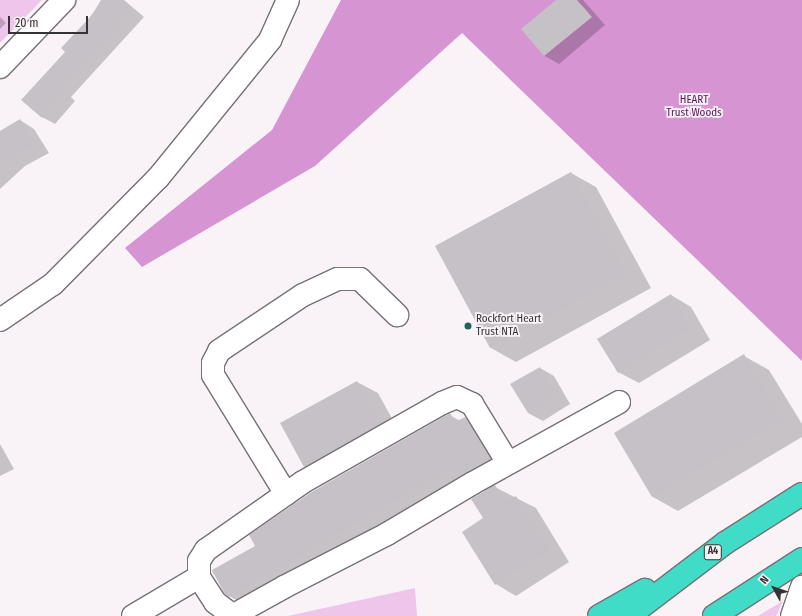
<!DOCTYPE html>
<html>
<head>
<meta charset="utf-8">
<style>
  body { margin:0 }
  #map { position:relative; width:802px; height:616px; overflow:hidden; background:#f9f3f8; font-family:"Fira Sans Condensed",sans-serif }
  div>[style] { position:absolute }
  .green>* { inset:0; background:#efc5ec }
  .forest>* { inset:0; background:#d694d3 }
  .shadow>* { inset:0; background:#0003 }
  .building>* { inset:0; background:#c6c1c6 }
  .roads { filter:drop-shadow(1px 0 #757175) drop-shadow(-1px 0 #757175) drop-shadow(0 1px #757175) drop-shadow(0 -1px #757175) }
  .minor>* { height:22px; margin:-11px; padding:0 11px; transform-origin:11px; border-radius:11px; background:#fff }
  .highway>* { height:22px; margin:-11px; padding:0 11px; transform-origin:11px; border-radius:11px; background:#40dcc8 }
  .dots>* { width:11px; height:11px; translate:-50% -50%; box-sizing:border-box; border:2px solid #f9f3f8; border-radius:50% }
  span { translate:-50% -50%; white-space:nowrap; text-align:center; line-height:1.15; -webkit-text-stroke:3.5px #f9f3f8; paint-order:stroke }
  .shield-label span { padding:1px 3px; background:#f9f3f8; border:1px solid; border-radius:3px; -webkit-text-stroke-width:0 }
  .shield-label { font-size:10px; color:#353335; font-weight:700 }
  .park-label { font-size:11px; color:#611261 }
  .poi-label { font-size:11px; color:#353335 }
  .left { translate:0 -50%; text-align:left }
  .north { position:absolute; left:754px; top:568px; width:40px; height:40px; -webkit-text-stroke:3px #f9f3f8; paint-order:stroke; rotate:310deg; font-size:11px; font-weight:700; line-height:16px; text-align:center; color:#353335 }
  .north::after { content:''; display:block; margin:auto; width:14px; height:18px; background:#353335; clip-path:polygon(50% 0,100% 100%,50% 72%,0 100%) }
  .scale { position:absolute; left:8px; top:16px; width:80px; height:18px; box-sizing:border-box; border:2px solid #353335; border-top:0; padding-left:5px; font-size:12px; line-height:14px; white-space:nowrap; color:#353335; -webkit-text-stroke:3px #f9f3f8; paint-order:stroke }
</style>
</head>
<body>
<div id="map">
  <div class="green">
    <i style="clip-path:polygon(0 0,42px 0,0 43px)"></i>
    <i style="clip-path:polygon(415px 588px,417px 616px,288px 616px)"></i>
    <i style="clip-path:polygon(783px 601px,776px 616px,758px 616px)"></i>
  </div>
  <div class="forest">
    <i style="clip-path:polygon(341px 0,802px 0,802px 361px,462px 33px,315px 166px,142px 267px,125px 248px,272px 130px)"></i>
  </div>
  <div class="shadow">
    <i style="clip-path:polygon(102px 0,124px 0,144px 17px,71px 97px,75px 101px,55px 124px,42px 117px,66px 52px)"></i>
    <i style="clip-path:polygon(558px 0,583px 0,605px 25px,559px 64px,545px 56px,523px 29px)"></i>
    <i style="clip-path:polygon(0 17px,6px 23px,0 29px)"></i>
    <i style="clip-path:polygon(20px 120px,34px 129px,49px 153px,25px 166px,0 189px,0 132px)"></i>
    <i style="clip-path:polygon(571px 173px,596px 187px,651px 288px,516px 362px,491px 348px,436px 246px)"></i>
    <i style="clip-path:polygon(671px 295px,691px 307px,710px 340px,639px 383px,618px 372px)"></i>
    <i style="clip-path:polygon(744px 356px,769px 370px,802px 424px,802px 437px,678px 511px,653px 497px,615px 433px)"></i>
    <i style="clip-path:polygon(540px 368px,554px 376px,570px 404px,543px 421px,528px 413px)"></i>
    <i style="clip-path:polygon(357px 382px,378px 393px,401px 435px,325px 478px,305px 466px)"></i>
    <i style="clip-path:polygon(450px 415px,460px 421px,465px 418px,490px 432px,500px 469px,506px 479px,493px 486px,536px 508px,569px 562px,516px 596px,496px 584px,485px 519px,485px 492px,472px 485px,254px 610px,229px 596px,212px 571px,256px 546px)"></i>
    <i style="clip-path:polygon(0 444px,14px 469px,0 476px)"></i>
  </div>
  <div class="building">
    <i style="clip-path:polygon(101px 0,122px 0,133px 9px,60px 90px,64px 93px,42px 118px,21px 100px,65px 52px,61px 48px,92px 15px)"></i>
    <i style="clip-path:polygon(556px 0,577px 0,592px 17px,544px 56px,521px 29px)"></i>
    <i style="clip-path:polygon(20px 119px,35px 144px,0 165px,0 131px)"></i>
    <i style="clip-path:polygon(571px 172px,626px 274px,490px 348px,435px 246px)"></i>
    <i style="clip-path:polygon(671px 294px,691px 328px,618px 373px,597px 339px)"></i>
    <i style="clip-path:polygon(744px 354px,783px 419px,652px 497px,614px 433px)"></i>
    <i style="clip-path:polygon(540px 367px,557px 396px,528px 413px,510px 384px)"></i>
    <i style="clip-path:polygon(357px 381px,381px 423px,304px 467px,280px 423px)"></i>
    <i style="clip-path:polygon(450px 413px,455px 422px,465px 417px,485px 449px,475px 455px,481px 464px,458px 478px,452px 468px,229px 597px,224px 593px,212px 570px,255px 546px,249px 535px,310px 493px)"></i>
    <i style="clip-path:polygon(495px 485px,505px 502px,516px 496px,550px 550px,495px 585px,462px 532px,483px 518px,471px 499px)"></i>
  </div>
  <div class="roads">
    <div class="minor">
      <i style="left:0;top:67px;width:93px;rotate:-46.3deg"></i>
      <i style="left:0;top:320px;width:64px;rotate:-34.2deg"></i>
      <i style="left:53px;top:284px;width:149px;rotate:-45.3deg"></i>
      <i style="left:158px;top:178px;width:178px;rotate:-50.9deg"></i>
      <i style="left:270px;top:40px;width:44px;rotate:-65.8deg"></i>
      <i style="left:286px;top:494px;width:140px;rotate:-121.5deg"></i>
      <i style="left:213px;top:375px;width:12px;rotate:-90deg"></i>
      <i style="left:213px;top:363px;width:13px;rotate:-63deg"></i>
      <i style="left:219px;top:351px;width:101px;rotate:-33.7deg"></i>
      <i style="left:303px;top:295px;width:38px;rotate:-25deg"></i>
      <i style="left:338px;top:279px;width:22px"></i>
      <i style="left:360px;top:279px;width:52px;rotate:44.2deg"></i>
      <i style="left:232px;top:615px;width:21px;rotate:-143deg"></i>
      <i style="left:215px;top:602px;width:30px;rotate:-123deg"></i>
      <i style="left:199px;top:577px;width:16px;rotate:-90deg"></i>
      <i style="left:199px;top:561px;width:13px;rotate:-58deg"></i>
      <i style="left:206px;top:550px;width:118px;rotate:-35deg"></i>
      <i style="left:303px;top:482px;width:160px;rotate:-29.6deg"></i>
      <i style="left:442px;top:403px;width:16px;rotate:-22deg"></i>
      <i style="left:457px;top:397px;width:17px;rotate:25deg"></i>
      <i style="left:472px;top:404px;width:69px;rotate:58.6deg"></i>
      <i style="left:133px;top:616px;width:77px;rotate:-30.6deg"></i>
      <i style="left:232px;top:616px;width:60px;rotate:-29.1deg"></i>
      <i style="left:284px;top:587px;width:116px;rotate:-27.2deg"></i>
      <i style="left:387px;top:534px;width:100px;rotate:-30.7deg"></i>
      <i style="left:473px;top:483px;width:167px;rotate:-29deg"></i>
      <i style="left:792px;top:616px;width:31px;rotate:-71deg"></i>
    </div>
    <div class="highway">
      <i style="left:599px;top:616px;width:53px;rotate:-29.5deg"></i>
      <i style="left:629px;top:616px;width:121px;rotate:-37.2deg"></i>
      <i style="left:725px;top:543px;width:91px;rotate:-32.5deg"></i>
      <i style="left:714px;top:616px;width:105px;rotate:-32.9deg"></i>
    </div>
  </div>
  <div class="dots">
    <i style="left:468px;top:326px;background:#1c655c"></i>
  </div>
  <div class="shield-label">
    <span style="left:713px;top:552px">A4</span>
  </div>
  <div class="park-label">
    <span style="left:694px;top:107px">HEART<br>Trust Woods</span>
  </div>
  <div class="poi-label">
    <span class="left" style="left:476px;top:326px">Rockfort Heart<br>Trust NTA</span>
  </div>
  <div class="north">N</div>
  <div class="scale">20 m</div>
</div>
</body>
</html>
